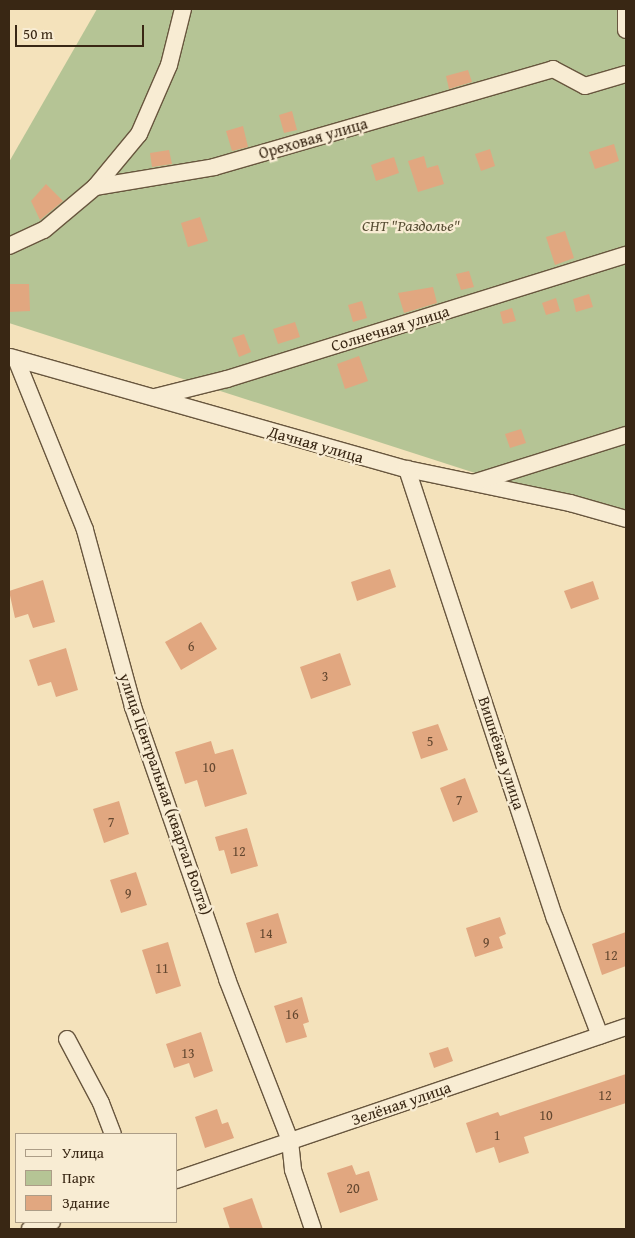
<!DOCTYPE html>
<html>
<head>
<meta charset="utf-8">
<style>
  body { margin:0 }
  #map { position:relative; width:635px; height:1238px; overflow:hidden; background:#f4e2bb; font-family:"Gentium Book Plus",serif }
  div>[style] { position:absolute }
  .green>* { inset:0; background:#b5c495 }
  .building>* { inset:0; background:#e1a780 }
  .roads { filter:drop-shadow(1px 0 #68563e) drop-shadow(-1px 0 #68563e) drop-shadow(0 1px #68563e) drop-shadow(0 -1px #68563e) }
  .minor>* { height:16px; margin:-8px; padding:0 8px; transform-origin:8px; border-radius:8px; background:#f8ecd3 }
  span { translate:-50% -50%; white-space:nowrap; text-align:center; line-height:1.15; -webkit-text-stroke:4.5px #f8ecd3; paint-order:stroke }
  .number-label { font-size:14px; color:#63472f }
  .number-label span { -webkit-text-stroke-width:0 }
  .street-label { font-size:16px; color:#392714 }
  .park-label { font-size:16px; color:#584e34; font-style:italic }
  .frame { position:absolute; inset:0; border:10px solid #392714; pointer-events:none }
  .legend { position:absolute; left:15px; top:1133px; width:162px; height:90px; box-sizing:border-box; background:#f8ecd3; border:1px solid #ac9d87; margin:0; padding:6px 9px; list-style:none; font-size:15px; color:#392714 }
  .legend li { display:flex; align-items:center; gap:10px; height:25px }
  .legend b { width:25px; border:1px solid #ac9d87 }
  .scale { position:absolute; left:15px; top:25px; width:129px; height:22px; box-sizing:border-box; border:2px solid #392714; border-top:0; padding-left:6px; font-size:15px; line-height:18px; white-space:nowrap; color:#392714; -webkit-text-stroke:4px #f8ecd3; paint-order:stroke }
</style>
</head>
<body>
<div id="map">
  <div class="green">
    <i style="clip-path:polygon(97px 9px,626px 9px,626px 513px,503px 482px,9px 323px,9px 162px)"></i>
  </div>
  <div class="building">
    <i style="clip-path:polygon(468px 70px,472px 82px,449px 89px,446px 76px)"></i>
    <i style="clip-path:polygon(292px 111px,297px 130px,284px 133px,279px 115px)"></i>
    <i style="clip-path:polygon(243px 126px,248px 147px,232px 151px,226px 131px)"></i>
    <i style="clip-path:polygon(614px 144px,619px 161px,595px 169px,589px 152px)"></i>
    <i style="clip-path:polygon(490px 149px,495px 166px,481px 171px,475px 154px)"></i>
    <i style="clip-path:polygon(169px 150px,172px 164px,152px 167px,150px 153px)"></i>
    <i style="clip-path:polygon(424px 156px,427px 168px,438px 165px,444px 184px,418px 192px,408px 161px)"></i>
    <i style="clip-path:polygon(394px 157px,399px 173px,376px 181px,371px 165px)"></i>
    <i style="clip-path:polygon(46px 184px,63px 201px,40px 220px,31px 201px)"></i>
    <i style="clip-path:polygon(200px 217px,208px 241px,188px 247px,181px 223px)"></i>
    <i style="clip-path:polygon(565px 231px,574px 258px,555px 265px,546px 237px)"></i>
    <i style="clip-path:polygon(469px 271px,474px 287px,461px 290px,456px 274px)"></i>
    <i style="clip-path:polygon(9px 284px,29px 284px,30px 311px,9px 312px)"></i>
    <i style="clip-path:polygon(433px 287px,437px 303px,404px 313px,398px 293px)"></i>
    <i style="clip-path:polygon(589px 294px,593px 307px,576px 312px,573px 299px)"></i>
    <i style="clip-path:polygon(556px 298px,560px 311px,546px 315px,542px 303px)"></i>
    <i style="clip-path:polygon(362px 301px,367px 318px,353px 322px,348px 305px)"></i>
    <i style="clip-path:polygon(512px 308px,516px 321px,503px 324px,500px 312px)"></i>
    <i style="clip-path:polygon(295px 322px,300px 337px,278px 344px,273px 329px)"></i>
    <i style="clip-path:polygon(244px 334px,251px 352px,239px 357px,232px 338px)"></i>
    <i style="clip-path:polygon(359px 356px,368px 381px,345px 389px,337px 364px)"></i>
    <i style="clip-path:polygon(521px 429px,526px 443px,510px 448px,505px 434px)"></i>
    <i style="clip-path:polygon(390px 569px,396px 587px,357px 601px,351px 582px)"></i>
    <i style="clip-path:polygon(43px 580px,55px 622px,33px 628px,28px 614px,15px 618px,9px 591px)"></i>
    <i style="clip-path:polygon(593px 581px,599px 599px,571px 609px,564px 591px)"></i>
    <i style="clip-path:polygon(201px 622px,217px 649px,181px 670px,165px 642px)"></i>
    <i style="clip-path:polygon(66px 648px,78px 690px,56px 697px,51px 682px,38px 686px,29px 660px)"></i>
    <i style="clip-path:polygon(340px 653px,351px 685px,311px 699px,300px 667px)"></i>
    <i style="clip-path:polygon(438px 724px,448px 750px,421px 759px,412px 732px)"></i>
    <i style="clip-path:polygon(211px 741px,215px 754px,233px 749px,247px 794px,205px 807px,197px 780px,185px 784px,175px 752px)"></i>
    <i style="clip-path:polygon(465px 778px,478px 812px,453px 822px,440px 788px)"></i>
    <i style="clip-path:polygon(119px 801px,129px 834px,104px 843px,93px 809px)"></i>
    <i style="clip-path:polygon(247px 828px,258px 866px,231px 874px,224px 850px,219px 851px,215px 837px)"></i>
    <i style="clip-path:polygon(136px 872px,147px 905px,121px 913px,110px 880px)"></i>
    <i style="clip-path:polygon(278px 913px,287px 943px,255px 953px,246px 923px)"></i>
    <i style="clip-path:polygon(500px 917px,506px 934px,499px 937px,503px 948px,475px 957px,466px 928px)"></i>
    <i style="clip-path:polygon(626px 932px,626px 966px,602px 975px,592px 944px)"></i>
    <i style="clip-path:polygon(168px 942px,181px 986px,156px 994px,142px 950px)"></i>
    <i style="clip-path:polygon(302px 997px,309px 1022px,303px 1024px,307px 1037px,286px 1043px,274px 1006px)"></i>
    <i style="clip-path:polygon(201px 1032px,213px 1071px,194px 1078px,189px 1063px,174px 1068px,166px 1044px)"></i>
    <i style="clip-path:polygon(448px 1047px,453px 1061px,434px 1068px,429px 1053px)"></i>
    <i style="clip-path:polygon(626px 1074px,626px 1103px,524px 1137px,529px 1153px,499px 1163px,494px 1147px,476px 1153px,466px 1123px,498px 1112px,500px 1116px)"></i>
    <i style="clip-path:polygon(217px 1109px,222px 1124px,228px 1122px,234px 1138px,205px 1148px,195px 1117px)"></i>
    <i style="clip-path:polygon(352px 1165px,356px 1175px,369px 1171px,378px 1200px,340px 1213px,327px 1173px)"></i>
    <i style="clip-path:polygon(252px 1198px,263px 1229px,230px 1229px,223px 1208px)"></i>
  </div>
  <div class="roads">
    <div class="minor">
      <i style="left:626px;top:9px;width:21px;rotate:90deg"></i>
      <i style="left:95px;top:187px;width:69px;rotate:-50.3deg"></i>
      <i style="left:139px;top:134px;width:75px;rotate:-66.5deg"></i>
      <i style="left:169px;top:65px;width:58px;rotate:-76deg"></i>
      <i style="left:9px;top:246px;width:38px;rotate:-25deg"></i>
      <i style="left:44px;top:230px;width:67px;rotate:-40.1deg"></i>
      <i style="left:95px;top:187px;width:121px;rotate:-9.5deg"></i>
      <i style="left:214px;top:167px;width:353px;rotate:-16.1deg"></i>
      <i style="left:553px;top:69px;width:36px;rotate:28deg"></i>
      <i style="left:585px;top:86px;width:43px;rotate:-16.3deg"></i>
      <i style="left:10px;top:357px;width:412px;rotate:15.8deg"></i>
      <i style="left:407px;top:469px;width:167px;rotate:11.8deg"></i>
      <i style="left:570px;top:503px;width:58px;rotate:15.9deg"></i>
      <i style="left:16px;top:359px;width:184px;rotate:68deg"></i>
      <i style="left:85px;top:530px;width:183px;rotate:74.8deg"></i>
      <i style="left:133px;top:707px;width:288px;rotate:70.9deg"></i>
      <i style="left:227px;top:979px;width:174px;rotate:68.7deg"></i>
      <i style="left:290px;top:1141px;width:29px;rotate:84deg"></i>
      <i style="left:293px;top:1170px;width:62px;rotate:71.3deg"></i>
      <i style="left:155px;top:397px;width:74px;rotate:-14deg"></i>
      <i style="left:227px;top:379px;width:418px;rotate:-17.3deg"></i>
      <i style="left:407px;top:469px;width:473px;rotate:71.8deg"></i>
      <i style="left:555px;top:918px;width:126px;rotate:69.1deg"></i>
      <i style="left:476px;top:482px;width:157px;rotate:-17.4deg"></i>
      <i style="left:67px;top:1039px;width:72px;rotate:62deg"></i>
      <i style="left:101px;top:1103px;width:33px;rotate:69deg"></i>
      <i style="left:176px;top:1180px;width:475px;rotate:-18.8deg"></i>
      <i style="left:30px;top:1229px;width:23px;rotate:-18deg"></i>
    </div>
  </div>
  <div class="number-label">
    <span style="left:191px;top:646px">6</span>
    <span style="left:325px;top:676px">3</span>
    <span style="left:430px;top:741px">5</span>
    <span style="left:209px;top:767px">10</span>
    <span style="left:459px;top:800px">7</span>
    <span style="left:111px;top:822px">7</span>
    <span style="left:239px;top:851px">12</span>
    <span style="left:128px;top:893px">9</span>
    <span style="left:266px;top:933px">14</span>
    <span style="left:486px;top:942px">9</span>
    <span style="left:611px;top:955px">12</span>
    <span style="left:162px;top:968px">11</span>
    <span style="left:292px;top:1014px">16</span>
    <span style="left:188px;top:1053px">13</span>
    <span style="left:605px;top:1095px">12</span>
    <span style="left:546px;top:1115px">10</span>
    <span style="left:497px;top:1135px">1</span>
    <span style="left:353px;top:1188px">20</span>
  </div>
  <div class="street-label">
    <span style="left:313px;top:138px;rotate:-16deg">Ореховая улица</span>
    <span style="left:390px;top:328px;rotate:-17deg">Солнечная улица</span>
    <span style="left:316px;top:444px;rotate:16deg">Дачная улица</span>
    <span style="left:502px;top:753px;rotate:72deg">Вишнёвая улица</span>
    <span style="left:166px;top:794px;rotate:71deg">улица Центральная (квартал Волта)</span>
    <span style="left:401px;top:1103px;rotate:-19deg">Зелёная улица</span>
  </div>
  <div class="park-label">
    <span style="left:411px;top:225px">СНТ "Раздолье"</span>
  </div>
  <div class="frame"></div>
  <ul class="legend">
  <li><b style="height:6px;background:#f8ecd3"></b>Улица</li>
  <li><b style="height:14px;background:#b5c495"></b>Парк</li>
  <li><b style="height:14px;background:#e1a780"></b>Здание</li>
  </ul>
  <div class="scale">50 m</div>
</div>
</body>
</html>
